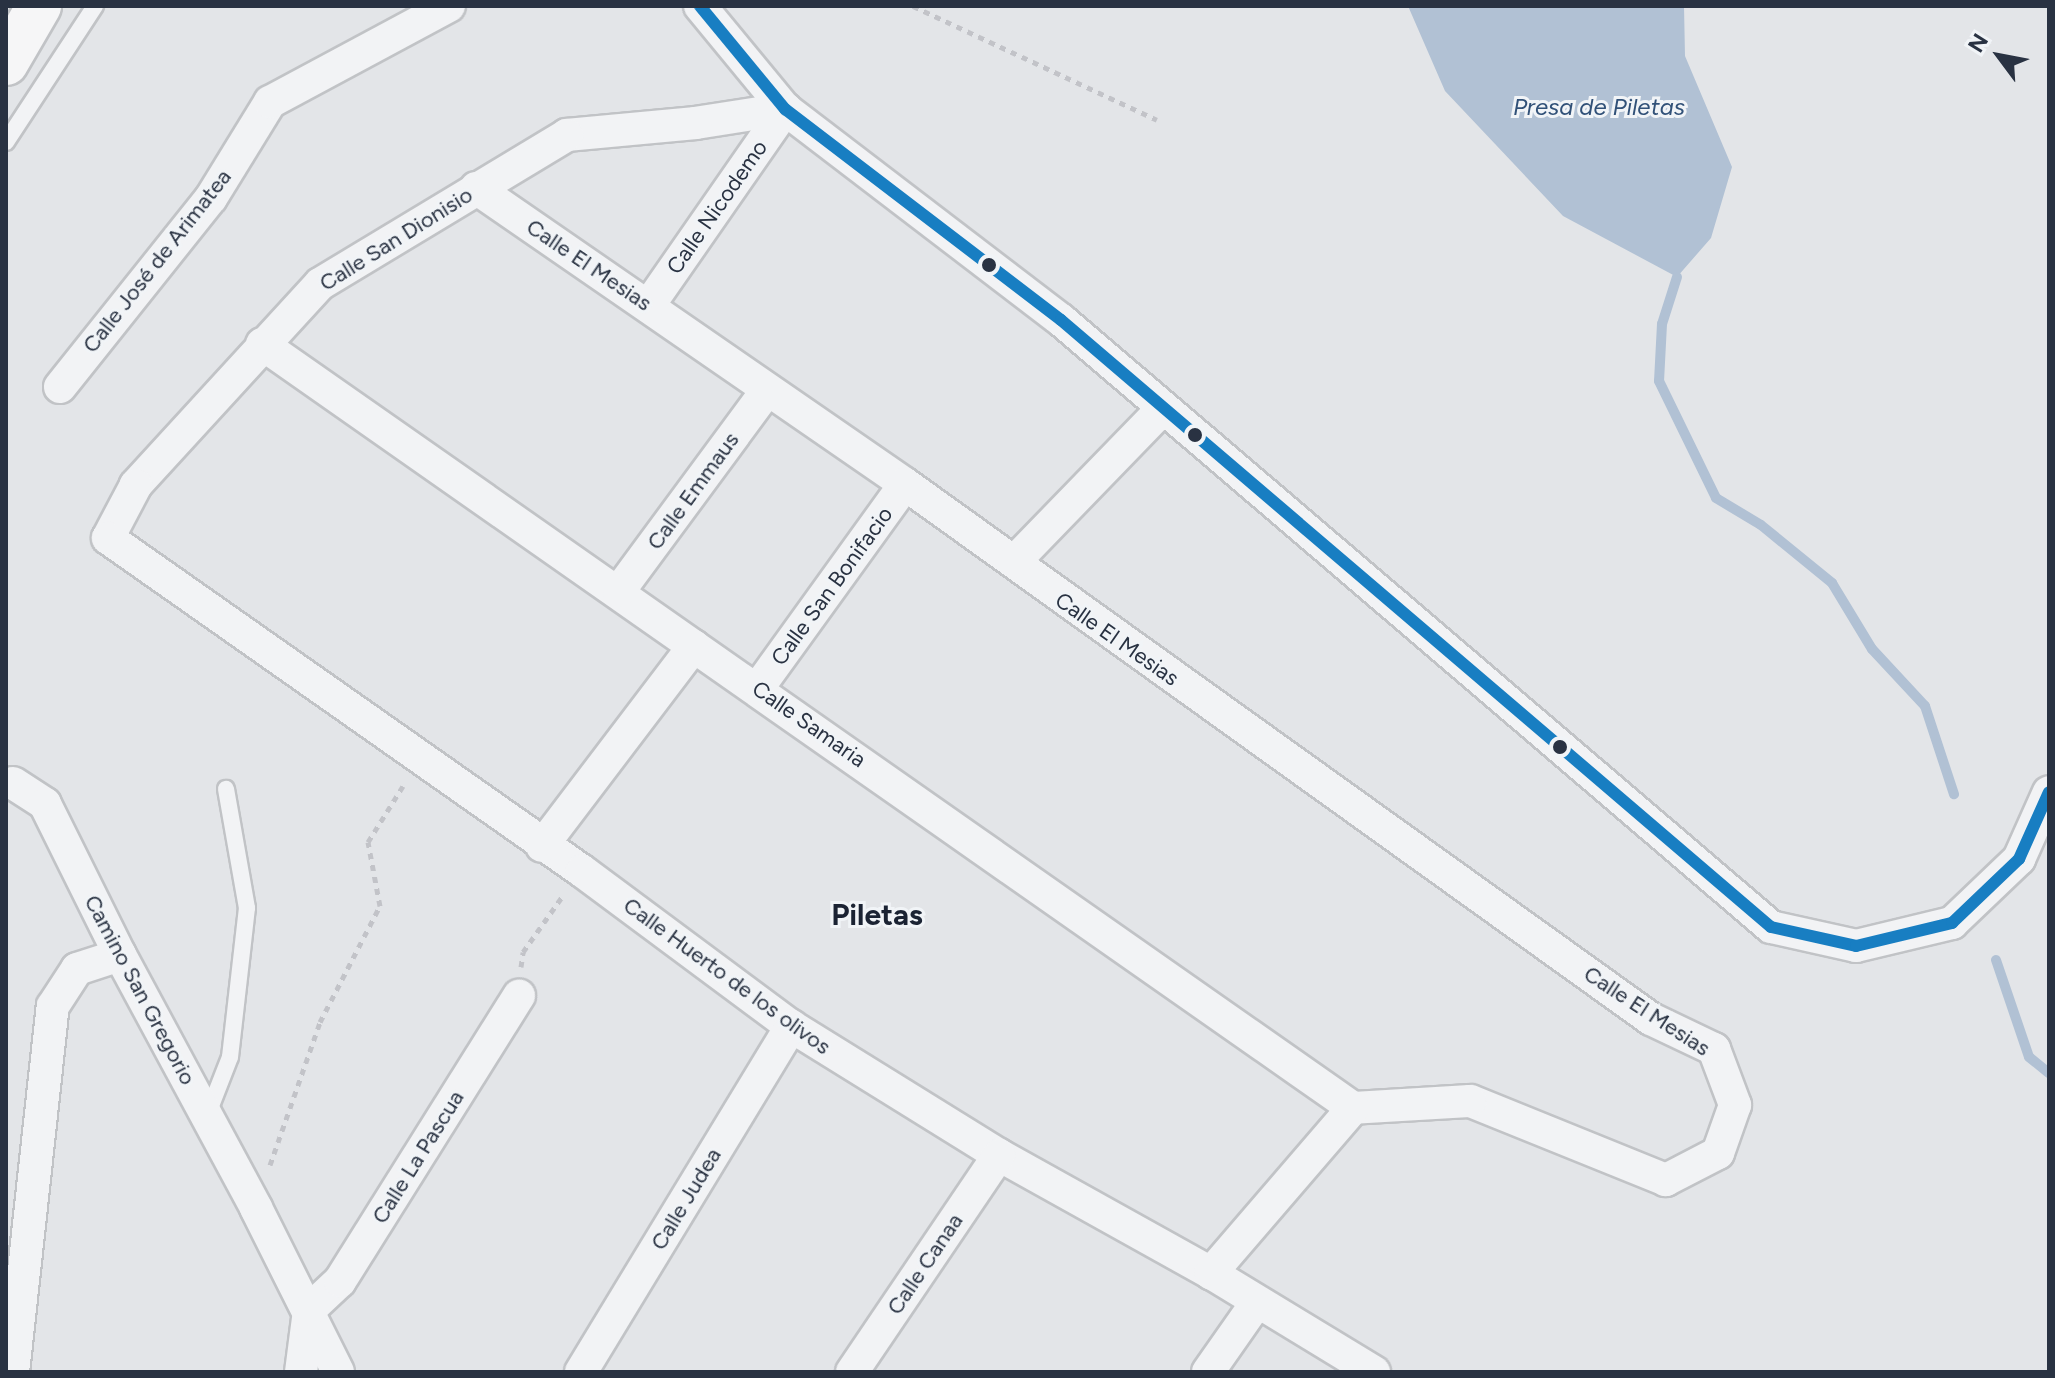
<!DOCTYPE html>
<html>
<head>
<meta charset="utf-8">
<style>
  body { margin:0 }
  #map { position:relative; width:2055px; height:1378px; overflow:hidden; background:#e3e5e8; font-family:Figtree,sans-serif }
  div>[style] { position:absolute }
  .water>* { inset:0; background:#b1c1d4 }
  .stream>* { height:10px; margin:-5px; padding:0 5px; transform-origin:5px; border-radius:5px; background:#b1c1d4 }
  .path>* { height:5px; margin-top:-2.5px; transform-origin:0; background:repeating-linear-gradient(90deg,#c2c3c8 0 6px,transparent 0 12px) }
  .roads { filter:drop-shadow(2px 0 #c1c3c6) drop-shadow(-2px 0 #c1c3c6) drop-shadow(0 2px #c1c3c6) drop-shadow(0 -2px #c1c3c6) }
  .service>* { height:16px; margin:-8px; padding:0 8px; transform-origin:8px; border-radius:8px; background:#f2f3f5 }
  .minor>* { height:32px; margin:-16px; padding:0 16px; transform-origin:16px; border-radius:16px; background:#f2f3f5 }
  .primary>* { height:44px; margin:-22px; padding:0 22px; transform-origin:22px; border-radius:22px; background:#f6f6f7 }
  .bus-1>* { height:12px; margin:-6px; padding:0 6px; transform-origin:6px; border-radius:6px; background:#187ec2 }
  .dots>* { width:22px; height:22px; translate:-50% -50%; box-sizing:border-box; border:4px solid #f1f4f7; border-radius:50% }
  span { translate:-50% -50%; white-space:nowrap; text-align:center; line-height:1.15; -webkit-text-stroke:6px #f1f4f7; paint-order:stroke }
  .street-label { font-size:22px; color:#293242 }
  .water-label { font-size:24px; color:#315178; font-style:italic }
  .district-label { font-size:30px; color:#1b2333; font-weight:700 }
  .frame { position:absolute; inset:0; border:8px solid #293242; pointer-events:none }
  .north { position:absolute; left:1959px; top:16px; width:80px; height:80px; -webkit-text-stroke:6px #f1f4f7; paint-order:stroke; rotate:302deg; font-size:22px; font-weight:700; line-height:32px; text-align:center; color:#293242 }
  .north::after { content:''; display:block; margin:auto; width:28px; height:36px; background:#293242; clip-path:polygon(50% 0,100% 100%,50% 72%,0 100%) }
</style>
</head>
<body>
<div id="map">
  <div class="water">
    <i style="clip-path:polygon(1408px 6px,1684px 6px,1685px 56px,1732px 167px,1711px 238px,1677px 277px,1563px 216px,1445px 91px)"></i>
  </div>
  <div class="stream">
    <i style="left:1677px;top:277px;width:49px;rotate:107.7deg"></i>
    <i style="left:1662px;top:324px;width:57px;rotate:93deg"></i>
    <i style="left:1659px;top:381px;width:130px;rotate:64deg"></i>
    <i style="left:1716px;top:498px;width:52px;rotate:31deg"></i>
    <i style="left:1761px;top:525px;width:92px;rotate:39.2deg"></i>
    <i style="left:1832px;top:583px;width:77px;rotate:58.8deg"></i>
    <i style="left:1872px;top:649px;width:78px;rotate:47.1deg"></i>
    <i style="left:1925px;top:706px;width:93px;rotate:71.8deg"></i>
    <i style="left:1996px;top:960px;width:102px;rotate:71.2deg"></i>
    <i style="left:2029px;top:1057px;width:26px;rotate:39deg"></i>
  </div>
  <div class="path">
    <i style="left:913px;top:6px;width:269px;rotate:25deg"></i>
    <i style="left:521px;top:967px;width:15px;rotate:-82deg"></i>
    <i style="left:523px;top:952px;width:67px;rotate:-54.7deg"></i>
    <i style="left:270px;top:1165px;width:151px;rotate:-70.7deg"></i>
    <i style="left:320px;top:1022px;width:131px;rotate:-62.7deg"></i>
    <i style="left:380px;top:906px;width:65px;rotate:-100.6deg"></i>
    <i style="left:368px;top:842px;width:66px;rotate:-58deg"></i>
  </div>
  <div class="roads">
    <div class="service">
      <i style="left:6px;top:142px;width:163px;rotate:-56.8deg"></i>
      <i style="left:207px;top:1116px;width:63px;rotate:-68.7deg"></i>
      <i style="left:230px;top:1057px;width:150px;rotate:-83.5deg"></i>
      <i style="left:247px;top:908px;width:121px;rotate:-100deg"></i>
    </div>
    <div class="minor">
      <i style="left:700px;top:6px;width:134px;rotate:50.5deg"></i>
      <i style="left:785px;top:109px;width:347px;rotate:37.4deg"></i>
      <i style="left:1061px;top:320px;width:934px;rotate:40.53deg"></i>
      <i style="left:1771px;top:927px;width:87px;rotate:12.6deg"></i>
      <i style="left:1856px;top:946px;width:99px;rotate:-13.5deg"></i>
      <i style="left:1952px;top:923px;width:93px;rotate:-43.7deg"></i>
      <i style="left:2019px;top:859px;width:73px;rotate:-65.9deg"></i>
      <i style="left:785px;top:109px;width:90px;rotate:171.1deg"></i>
      <i style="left:696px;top:123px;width:130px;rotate:174.7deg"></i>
      <i style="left:567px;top:135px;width:288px;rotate:148.9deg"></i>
      <i style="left:320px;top:284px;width:273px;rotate:132.5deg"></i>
      <i style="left:136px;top:485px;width:60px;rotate:117.8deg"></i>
      <i style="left:108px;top:538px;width:579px;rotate:35.09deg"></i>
      <i style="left:582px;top:871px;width:260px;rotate:36.6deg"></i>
      <i style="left:791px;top:1026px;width:245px;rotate:31.8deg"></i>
      <i style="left:999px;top:1155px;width:243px;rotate:29.1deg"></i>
      <i style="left:1211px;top:1273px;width:191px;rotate:31.3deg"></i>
      <i style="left:476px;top:188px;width:521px;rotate:34.6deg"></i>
      <i style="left:905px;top:484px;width:918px;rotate:35.65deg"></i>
      <i style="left:1651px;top:1019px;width:70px;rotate:25.5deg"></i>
      <i style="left:1714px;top:1049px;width:60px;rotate:69.4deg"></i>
      <i style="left:1735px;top:1105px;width:51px;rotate:109.5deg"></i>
      <i style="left:1718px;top:1153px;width:59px;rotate:152.6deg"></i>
      <i style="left:1666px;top:1180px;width:211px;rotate:-158deg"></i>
      <i style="left:1470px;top:1101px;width:117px;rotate:176.6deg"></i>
      <i style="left:1353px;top:1108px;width:218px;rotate:130.7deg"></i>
      <i style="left:649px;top:305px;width:239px;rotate:-55.2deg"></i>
      <i style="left:262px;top:344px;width:1332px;rotate:35deg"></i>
      <i style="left:60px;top:387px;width:242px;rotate:-51.4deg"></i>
      <i style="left:211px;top:198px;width:113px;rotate:-58.4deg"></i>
      <i style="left:270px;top:102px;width:203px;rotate:-28.2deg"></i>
      <i style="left:1014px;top:562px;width:214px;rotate:-45.9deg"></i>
      <i style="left:619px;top:591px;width:250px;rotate:-53.6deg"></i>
      <i style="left:758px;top:688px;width:251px;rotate:-54.2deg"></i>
      <i style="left:13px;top:783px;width:38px;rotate:33deg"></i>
      <i style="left:45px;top:804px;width:169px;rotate:63.6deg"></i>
      <i style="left:120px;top:955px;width:287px;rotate:61.7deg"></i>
      <i style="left:256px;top:1208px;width:183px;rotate:63.4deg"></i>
      <i style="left:542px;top:846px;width:251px;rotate:-52.8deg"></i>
      <i style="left:13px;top:1372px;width:368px;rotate:-83.8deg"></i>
      <i style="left:53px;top:1006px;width:44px;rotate:-57deg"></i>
      <i style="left:77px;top:969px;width:45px;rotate:-18deg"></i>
      <i style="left:301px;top:1372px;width:63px;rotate:-82.6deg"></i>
      <i style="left:309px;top:1310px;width:42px;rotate:-43.1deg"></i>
      <i style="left:340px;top:1281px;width:337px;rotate:-57.9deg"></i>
      <i style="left:581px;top:1372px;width:405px;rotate:-58.7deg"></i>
      <i style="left:852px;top:1372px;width:262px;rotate:-55.9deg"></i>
      <i style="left:1208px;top:1372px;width:85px;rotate:-55deg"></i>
    </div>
    <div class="primary">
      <i style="left:6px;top:63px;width:66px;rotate:-59.9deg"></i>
    </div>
  </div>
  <div class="bus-1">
    <i style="left:700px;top:6px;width:134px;rotate:50.5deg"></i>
    <i style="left:785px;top:109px;width:347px;rotate:37.4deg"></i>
    <i style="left:1061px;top:320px;width:934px;rotate:40.53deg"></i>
    <i style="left:1771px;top:927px;width:87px;rotate:12.6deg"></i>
    <i style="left:1856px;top:946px;width:99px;rotate:-13.5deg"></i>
    <i style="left:1952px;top:923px;width:93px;rotate:-43.7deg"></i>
    <i style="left:2019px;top:859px;width:73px;rotate:-65.9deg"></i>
  </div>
  <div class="dots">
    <i style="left:989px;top:265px;background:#293242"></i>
    <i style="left:1195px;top:435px;background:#293242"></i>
    <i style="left:1560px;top:747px;background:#293242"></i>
  </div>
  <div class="street-label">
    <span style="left:717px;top:207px;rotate:-55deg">Calle Nicodemo</span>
    <span style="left:396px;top:239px;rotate:-32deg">Calle San Dionisio</span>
    <span style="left:157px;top:261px;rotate:-52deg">Calle José de Arimatea</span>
    <span style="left:589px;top:265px;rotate:34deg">Calle El Mesias</span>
    <span style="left:693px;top:491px;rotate:-54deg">Calle Emmaus</span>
    <span style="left:832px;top:586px;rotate:-54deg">Calle San Bonifacio</span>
    <span style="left:1117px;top:639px;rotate:35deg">Calle El Mesias</span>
    <span style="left:809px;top:724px;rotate:35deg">Calle Samaria</span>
    <span style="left:727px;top:976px;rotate:36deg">Calle Huerto de los olivos</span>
    <span style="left:140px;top:990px;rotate:62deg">Camino San Gregorio</span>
    <span style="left:1647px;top:1011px;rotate:33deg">Calle El Mesias</span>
    <span style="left:418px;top:1157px;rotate:-58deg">Calle La Pascua</span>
    <span style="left:686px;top:1199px;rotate:-59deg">Calle Judea</span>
    <span style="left:925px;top:1264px;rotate:-56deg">Calle Canaa</span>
  </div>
  <div class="water-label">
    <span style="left:1599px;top:107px">Presa de Piletas</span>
  </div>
  <div class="district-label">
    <span style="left:877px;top:915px">Piletas</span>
  </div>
  <div class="frame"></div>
  <div class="north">N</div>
</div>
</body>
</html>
